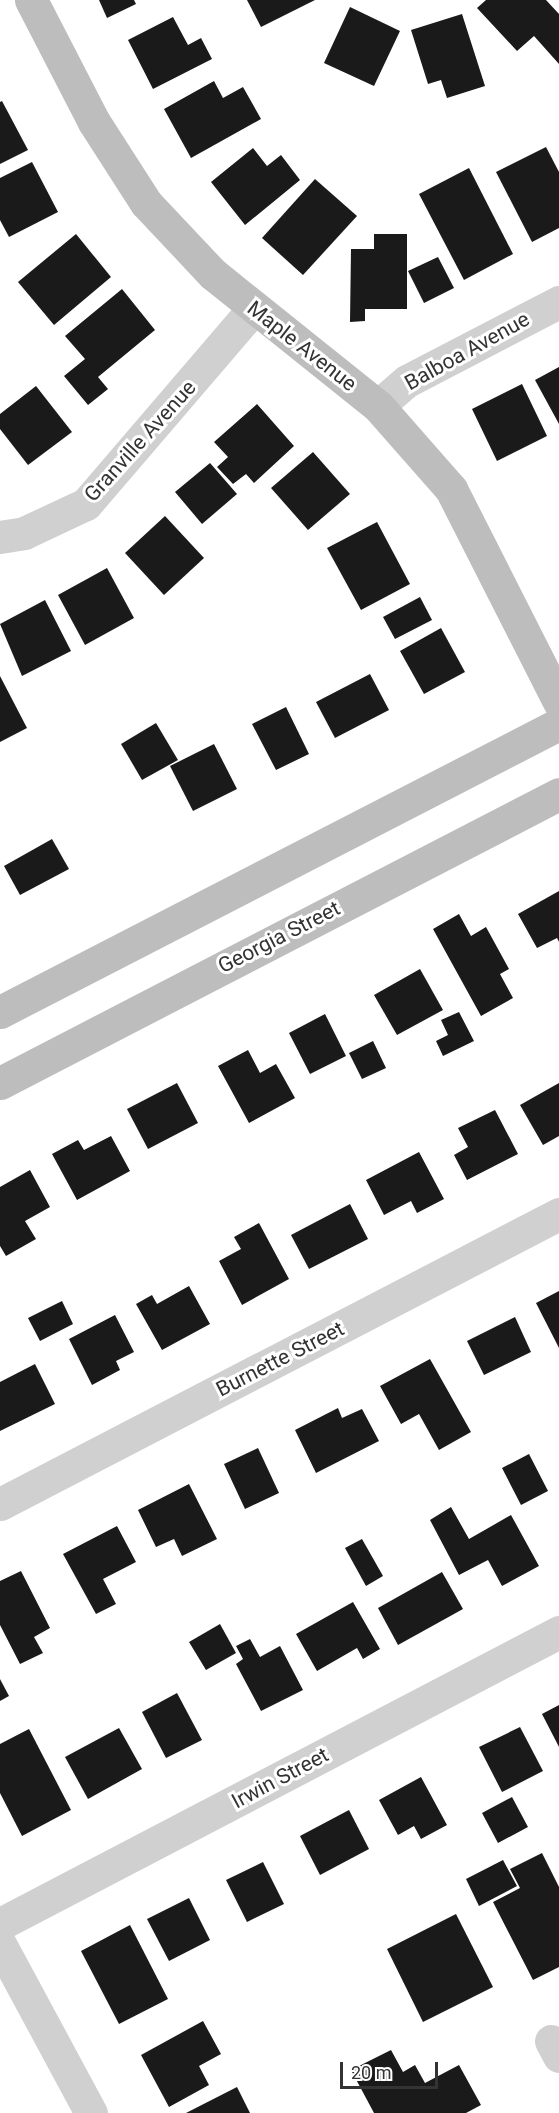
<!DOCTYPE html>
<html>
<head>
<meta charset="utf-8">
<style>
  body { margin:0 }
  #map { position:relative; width:559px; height:2113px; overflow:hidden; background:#fff; font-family:Roboto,sans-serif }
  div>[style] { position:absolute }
  .building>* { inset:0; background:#1a1a1a }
  .street>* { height:33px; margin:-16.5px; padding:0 16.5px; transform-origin:16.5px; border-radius:16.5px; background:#d0d0d0 }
  .secondary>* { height:33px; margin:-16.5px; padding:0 16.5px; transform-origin:16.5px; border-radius:16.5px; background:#bdbdbd }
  span { translate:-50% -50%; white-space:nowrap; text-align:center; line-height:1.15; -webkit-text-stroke:6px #fff; paint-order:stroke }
  .street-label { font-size:21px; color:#333 }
  .scale { position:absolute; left:340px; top:2062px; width:98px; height:27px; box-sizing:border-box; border:3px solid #333; border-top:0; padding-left:8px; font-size:18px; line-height:21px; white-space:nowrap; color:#333; -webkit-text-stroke:4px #fff; paint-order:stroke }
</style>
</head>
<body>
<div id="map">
  <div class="building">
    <i style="clip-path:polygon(99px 0,134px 0,136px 4px,107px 18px)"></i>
    <i style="clip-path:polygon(247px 0,315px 0,261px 27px)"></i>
    <i style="clip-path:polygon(486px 0,546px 0,559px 14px,559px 64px,534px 36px,517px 51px,477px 8px)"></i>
    <i style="clip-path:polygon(350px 7px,400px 31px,374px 86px,324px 63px)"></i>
    <i style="clip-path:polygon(462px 14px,485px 86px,447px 98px,441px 80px,428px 84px,411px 30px)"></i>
    <i style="clip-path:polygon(173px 17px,188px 45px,201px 38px,212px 59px,153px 89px,128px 40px)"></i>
    <i style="clip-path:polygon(214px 81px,223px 98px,243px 87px,261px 119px,191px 158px,164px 109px)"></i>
    <i style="clip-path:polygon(2px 101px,28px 150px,0 164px,0 102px)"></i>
    <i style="clip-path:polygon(546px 147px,559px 172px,559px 228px,532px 242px,496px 172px)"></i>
    <i style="clip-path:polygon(253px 148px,267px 166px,281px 155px,300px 180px,245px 225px,211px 182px)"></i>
    <i style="clip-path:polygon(32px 162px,58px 212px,9px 237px,0 220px,0 178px)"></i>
    <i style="clip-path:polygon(469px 168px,513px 254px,464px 280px,419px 194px)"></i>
    <i style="clip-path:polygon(315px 179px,357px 216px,303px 275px,262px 238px)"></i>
    <i style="clip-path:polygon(76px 234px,111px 277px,54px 325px,18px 282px)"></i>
    <i style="clip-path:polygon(374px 234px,407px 234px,407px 309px,365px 309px,365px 321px,350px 322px,351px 249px,374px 249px)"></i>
    <i style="clip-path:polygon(438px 257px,454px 288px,424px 303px,408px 271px)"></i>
    <i style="clip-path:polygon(122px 289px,155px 330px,98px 377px,108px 389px,88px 405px,64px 376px,85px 359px,65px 336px)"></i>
    <i style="clip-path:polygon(559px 367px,559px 424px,535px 380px)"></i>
    <i style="clip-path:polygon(522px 384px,547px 436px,497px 461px,472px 409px)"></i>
    <i style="clip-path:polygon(36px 386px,72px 432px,28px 465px,0 429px,0 414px)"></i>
    <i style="clip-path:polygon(257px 404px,294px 446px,254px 483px,246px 474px,233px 484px,217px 467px,228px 457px,214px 442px)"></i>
    <i style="clip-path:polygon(313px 452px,350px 494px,308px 530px,271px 488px)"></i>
    <i style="clip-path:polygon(210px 463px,237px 494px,202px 524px,175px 492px)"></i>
    <i style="clip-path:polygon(165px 516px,204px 558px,164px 595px,125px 553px)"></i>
    <i style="clip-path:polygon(377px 522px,410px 584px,361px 610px,327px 548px)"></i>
    <i style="clip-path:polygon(107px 568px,134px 618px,85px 645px,58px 595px)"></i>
    <i style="clip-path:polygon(420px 597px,432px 620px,395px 639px,383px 617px)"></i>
    <i style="clip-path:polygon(45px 600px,71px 651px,22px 676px,0 624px)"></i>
    <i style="clip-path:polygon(441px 628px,465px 672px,424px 694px,400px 651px)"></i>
    <i style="clip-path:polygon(370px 674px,389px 710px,335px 738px,316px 702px)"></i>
    <i style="clip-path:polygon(0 676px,27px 728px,0 742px)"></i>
    <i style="clip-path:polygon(286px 707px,309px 754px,276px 770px,252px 724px)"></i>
    <i style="clip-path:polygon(156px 723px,178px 760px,142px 780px,121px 744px)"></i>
    <i style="clip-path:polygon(214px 744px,237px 789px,193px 811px,170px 766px)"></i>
    <i style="clip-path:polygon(52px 839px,69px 869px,20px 895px,4px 866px)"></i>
    <i style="clip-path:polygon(559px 891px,559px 942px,557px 938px,537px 948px,518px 914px)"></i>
    <i style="clip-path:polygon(459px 914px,471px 936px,486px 927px,509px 969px,500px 974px,513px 998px,481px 1016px,433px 929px)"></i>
    <i style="clip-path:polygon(420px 969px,443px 1010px,397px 1035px,374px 995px)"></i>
    <i style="clip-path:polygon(459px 1012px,474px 1041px,443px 1056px,436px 1041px,448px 1035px,441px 1020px)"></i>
    <i style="clip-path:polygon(325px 1014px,346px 1056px,310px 1074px,289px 1033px)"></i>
    <i style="clip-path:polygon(373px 1041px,386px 1068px,362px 1079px,349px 1053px)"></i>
    <i style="clip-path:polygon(248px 1050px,260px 1073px,276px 1064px,295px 1098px,249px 1123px,218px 1066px)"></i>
    <i style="clip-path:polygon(177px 1083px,198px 1123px,148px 1149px,127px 1109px)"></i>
    <i style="clip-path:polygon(559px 1083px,559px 1136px,543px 1145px,520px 1105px)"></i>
    <i style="clip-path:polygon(495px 1110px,518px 1154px,467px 1180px,454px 1155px,468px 1147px,458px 1128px)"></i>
    <i style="clip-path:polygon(111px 1136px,130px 1171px,77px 1200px,52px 1154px,78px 1140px,84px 1150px)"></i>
    <i style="clip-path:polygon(419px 1152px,444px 1199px,417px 1213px,411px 1201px,384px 1215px,366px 1180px)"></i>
    <i style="clip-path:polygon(30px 1170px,50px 1207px,25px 1221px,36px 1239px,6px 1256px,0 1246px,0 1187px)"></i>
    <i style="clip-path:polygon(350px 1204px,368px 1239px,309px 1269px,291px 1235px)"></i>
    <i style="clip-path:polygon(259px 1223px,289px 1279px,242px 1305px,219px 1261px,241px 1249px,234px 1237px)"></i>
    <i style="clip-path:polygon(189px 1286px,210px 1324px,162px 1350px,136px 1304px,152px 1295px,157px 1304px)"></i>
    <i style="clip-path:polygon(559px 1291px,559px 1348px,536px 1303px)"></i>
    <i style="clip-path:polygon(62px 1301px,73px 1324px,40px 1341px,28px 1318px)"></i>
    <i style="clip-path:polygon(115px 1315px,134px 1352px,116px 1361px,120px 1370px,92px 1385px,69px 1339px)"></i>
    <i style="clip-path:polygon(515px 1317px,531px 1352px,484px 1375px,467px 1341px)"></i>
    <i style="clip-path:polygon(430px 1359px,471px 1432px,439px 1450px,419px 1414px,401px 1424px,380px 1386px)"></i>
    <i style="clip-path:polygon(35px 1364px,55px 1404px,0 1431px,0 1382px)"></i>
    <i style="clip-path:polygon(338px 1408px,342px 1418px,362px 1409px,379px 1441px,316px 1473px,295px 1430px)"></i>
    <i style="clip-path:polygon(258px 1448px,279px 1493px,245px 1509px,224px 1464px)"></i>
    <i style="clip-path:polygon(529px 1454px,548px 1491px,521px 1505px,502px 1468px)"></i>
    <i style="clip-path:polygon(189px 1484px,217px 1539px,182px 1556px,174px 1539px,156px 1547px,138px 1510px)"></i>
    <i style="clip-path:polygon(451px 1507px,469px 1539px,511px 1515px,539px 1566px,502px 1586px,488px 1560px,459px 1575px,430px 1520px)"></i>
    <i style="clip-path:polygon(117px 1526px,136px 1562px,103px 1579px,116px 1604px,96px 1614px,63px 1554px)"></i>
    <i style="clip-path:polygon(362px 1539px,383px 1576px,366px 1586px,345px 1548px)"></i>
    <i style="clip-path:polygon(21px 1571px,50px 1628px,34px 1637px,43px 1653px,20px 1664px,0 1625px,0 1581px)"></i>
    <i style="clip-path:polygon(442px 1572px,463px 1609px,398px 1645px,378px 1608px)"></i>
    <i style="clip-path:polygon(353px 1602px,380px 1649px,363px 1659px,357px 1648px,317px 1671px,296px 1634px)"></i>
    <i style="clip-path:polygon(220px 1624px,236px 1653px,206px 1670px,189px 1642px)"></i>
    <i style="clip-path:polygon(250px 1639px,260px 1657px,280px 1646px,303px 1690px,261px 1711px,236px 1664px,243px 1659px,236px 1646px)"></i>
    <i style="clip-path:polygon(0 1679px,9px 1696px,0 1701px)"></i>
    <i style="clip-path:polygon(177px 1693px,202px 1740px,166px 1758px,142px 1712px)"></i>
    <i style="clip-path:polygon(559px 1705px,559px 1747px,542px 1714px)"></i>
    <i style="clip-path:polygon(520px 1727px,543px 1771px,502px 1792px,479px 1747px)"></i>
    <i style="clip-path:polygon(119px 1728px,142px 1769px,88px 1799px,65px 1757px)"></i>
    <i style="clip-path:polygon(29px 1729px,71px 1810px,22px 1836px,0 1793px,0 1744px)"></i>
    <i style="clip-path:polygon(421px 1777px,447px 1825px,421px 1839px,414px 1826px,398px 1835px,379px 1800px)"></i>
    <i style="clip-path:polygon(512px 1797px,528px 1827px,498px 1843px,482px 1813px)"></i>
    <i style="clip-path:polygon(349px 1810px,369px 1849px,320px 1875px,300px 1836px)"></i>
    <i style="clip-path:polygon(542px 1853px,559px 1887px,559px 1967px,533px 1980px,493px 1902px,520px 1888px,510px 1869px)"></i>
    <i style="clip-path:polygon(503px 1860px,517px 1886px,479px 1906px,466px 1879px)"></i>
    <i style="clip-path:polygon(263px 1862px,284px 1904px,247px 1922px,226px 1880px)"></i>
    <i style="clip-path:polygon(189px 1898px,210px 1940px,169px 1961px,147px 1919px)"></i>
    <i style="clip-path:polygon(456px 1914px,493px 1987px,423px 2022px,387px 1949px)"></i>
    <i style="clip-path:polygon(130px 1925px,168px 1999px,119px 2024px,81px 1951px)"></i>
    <i style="clip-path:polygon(203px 2021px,221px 2054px,199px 2066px,209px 2085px,169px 2107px,141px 2055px)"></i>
    <i style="clip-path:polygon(391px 2050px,403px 2072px,415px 2065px,425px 2083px,459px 2065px,481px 2105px,466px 2113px,374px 2113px,351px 2070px)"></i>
    <i style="clip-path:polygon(237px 2087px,250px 2113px,186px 2113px)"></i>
  </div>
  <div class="street">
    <i style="left:378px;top:406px;width:38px;rotate:-41deg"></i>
    <i style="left:407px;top:381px;width:171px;rotate:-27.5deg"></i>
    <i style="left:0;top:537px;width:24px;rotate:-9deg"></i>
    <i style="left:24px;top:533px;width:68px;rotate:-25.1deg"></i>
    <i style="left:86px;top:504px;width:258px;rotate:-49.4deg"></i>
    <i style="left:0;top:1504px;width:630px;rotate:-27.42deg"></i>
    <i style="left:0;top:1924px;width:631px;rotate:-27.58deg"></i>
    <i style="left:0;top:1944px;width:192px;rotate:61.7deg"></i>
    <i style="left:551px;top:2041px;width:17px;rotate:62deg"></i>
  </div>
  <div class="secondary">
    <i style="left:31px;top:0;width:137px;rotate:62.7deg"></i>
    <i style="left:94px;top:122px;width:96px;rotate:57.3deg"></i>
    <i style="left:146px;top:203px;width:98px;rotate:46.7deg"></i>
    <i style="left:213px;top:274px;width:211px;rotate:38.7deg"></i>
    <i style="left:378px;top:406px;width:111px;rotate:48.7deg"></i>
    <i style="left:451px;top:489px;width:239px;rotate:63.1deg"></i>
    <i style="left:0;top:1012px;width:629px;rotate:-27.26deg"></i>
    <i style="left:0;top:1083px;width:629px;rotate:-27.34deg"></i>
  </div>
  <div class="street-label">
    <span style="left:302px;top:346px;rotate:38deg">Maple Avenue</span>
    <span style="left:467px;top:351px;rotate:-29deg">Balboa Avenue</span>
    <span style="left:140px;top:441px;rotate:-48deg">Granville Avenue</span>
    <span style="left:279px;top:937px;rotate:-27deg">Georgia Street</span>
    <span style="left:280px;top:1359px;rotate:-27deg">Burnette Street</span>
    <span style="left:280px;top:1778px;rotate:-28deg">Irwin Street</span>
  </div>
  <div class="scale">20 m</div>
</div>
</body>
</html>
